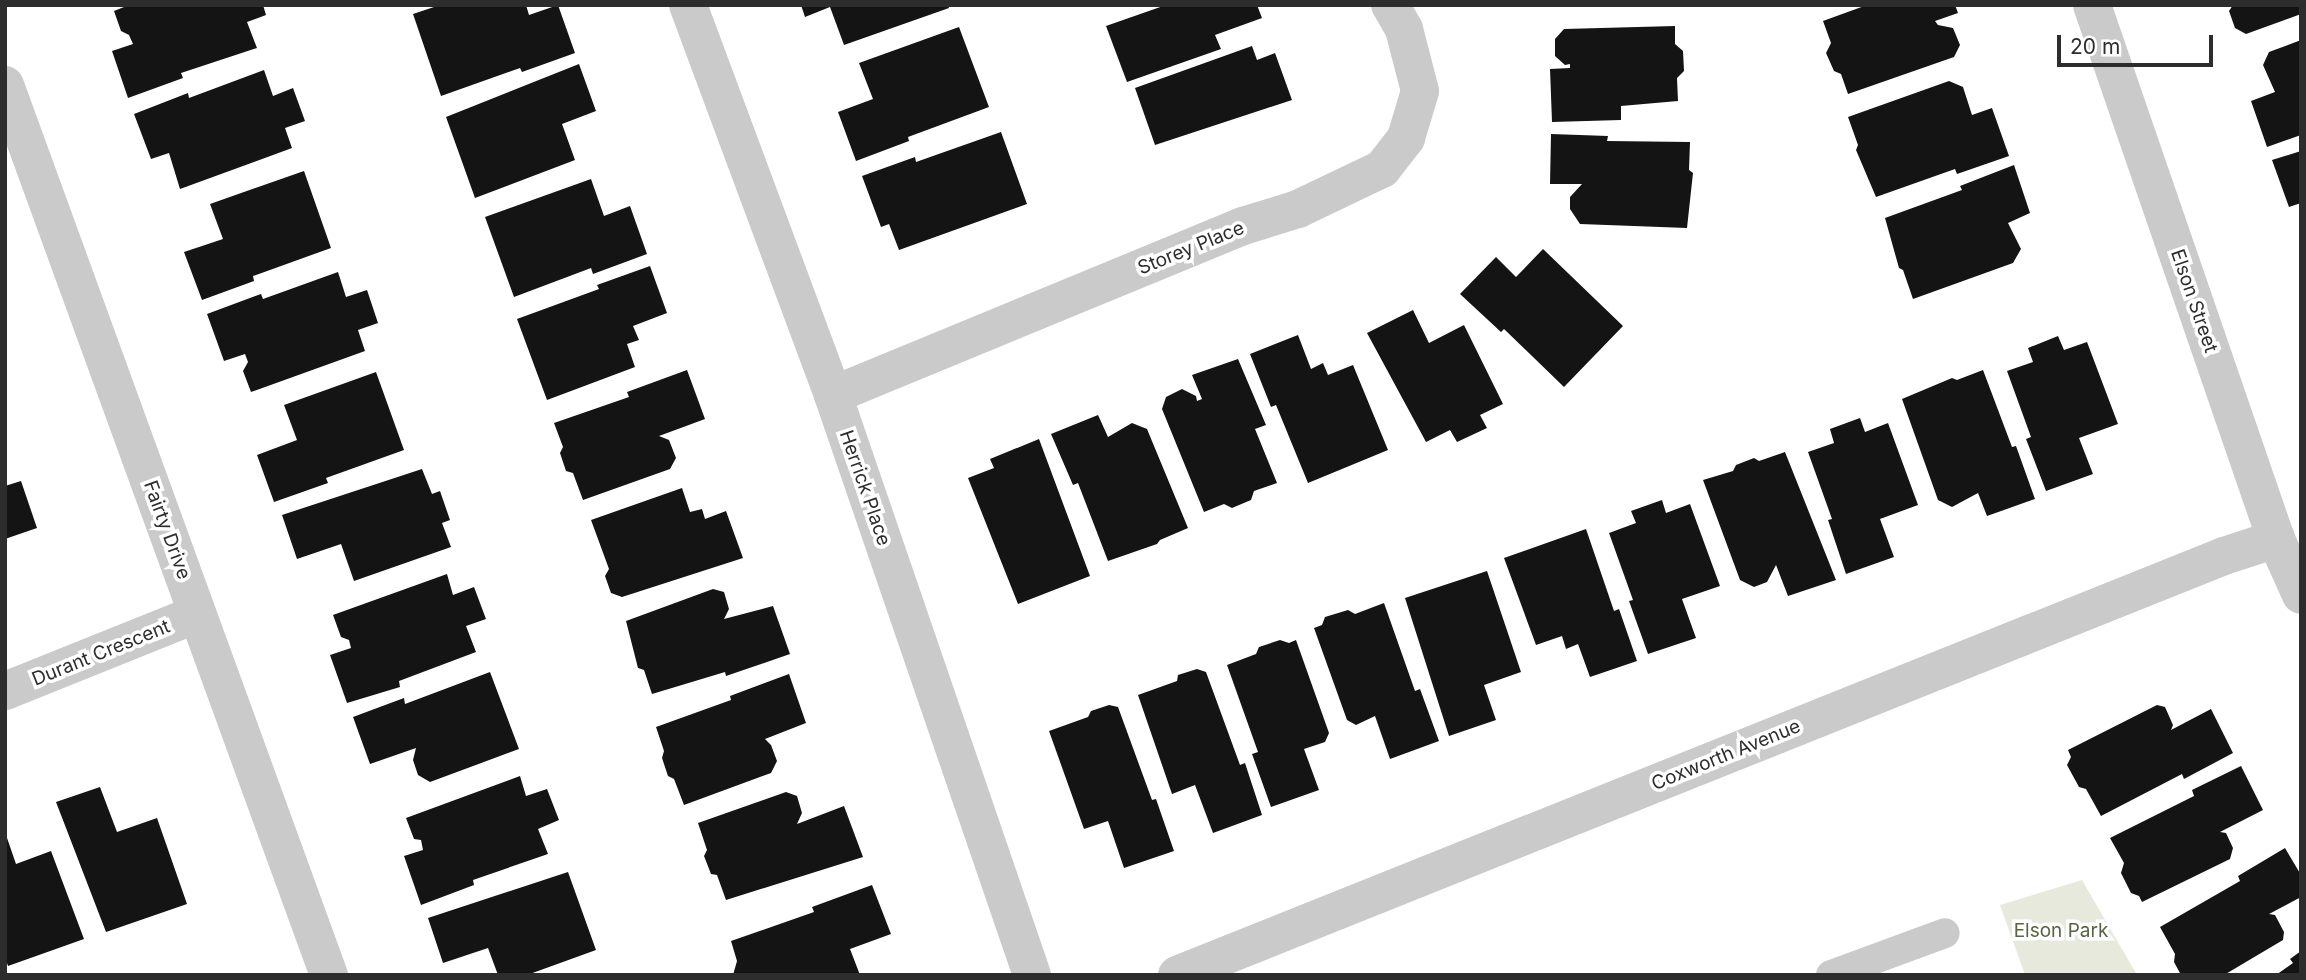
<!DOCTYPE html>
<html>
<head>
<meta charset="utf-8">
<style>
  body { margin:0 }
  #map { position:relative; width:2306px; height:980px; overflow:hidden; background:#fff; font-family:Inter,sans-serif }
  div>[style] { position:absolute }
  .green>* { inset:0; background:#e6e9dc }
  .building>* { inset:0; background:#141414 }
  .service>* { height:30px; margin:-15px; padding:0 15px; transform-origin:15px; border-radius:15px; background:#cacaca }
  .minor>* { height:38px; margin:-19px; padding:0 19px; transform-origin:19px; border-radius:19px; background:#cacaca }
  .tertiary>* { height:38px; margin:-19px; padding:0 19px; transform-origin:19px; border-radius:19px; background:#cacaca }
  span { translate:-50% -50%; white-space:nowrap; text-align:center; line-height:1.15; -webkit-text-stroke:7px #fff; paint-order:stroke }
  .street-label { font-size:19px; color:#2d2d2d }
  .park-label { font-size:19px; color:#58643f }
  .frame { position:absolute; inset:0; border:7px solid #2d2d2d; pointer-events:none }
  .scale { position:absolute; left:2057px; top:35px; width:156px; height:32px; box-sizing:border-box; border:4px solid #2d2d2d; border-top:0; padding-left:9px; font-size:21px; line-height:24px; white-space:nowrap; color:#2d2d2d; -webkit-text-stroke:5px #fff; paint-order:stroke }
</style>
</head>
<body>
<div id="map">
  <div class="green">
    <i style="clip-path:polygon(2082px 880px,2137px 975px,2025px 975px,2000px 905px)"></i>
  </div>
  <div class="building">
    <i style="clip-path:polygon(129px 5px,263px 5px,266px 15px,247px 22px,257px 48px,181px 73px,183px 78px,128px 98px,112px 51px,133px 44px,129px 35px,121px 31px,114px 11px)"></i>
    <i style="clip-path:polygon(440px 5px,526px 5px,529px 15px,558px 5px,575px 53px,522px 72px,520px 68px,441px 96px,413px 14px)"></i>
    <i style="clip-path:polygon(801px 5px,948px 5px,949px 8px,844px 45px,830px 7px,805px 17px)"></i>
    <i style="clip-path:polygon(1166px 5px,1257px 5px,1262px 18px,1215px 35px,1221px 49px,1127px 82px,1106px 26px)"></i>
    <i style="clip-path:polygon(1867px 5px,1955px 5px,1958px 13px,1935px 21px,1938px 25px,1953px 28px,1960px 45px,1954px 57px,1848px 94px,1841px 74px,1834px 71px,1826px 53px,1831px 43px,1823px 21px)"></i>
    <i style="clip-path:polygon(2233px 5px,2301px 5px,2301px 14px,2246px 34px,2235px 28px,2229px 11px)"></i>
    <i style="clip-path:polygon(1675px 26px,1675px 44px,1683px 51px,1684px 71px,1677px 78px,1678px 101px,1621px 106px,1621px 120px,1552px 122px,1550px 69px,1570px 68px,1570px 64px,1565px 65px,1555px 56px,1555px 39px,1564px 29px)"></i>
    <i style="clip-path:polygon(959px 27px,989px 107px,908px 137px,909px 141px,856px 161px,838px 112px,873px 99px,859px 63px)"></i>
    <i style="clip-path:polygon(2301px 40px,2301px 135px,2267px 147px,2251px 101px,2275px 92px,2263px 65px,2269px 52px)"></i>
    <i style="clip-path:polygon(1252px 46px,1257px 60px,1275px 53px,1292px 100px,1155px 145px,1135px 88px)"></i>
    <i style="clip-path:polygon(579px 64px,596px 111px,562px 124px,575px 160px,475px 198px,446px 117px)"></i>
    <i style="clip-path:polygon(264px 70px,273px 96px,293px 88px,305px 121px,285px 128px,292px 148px,180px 189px,169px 153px,151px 159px,134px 114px,188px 93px,189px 98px)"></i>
    <i style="clip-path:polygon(1949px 81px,1963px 87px,1972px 115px,1992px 108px,2009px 156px,1957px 174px,1955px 169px,1876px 197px,1856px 150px,1858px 145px,1848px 117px)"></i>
    <i style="clip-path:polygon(1001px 132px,1027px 204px,899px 250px,889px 224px,881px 227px,862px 176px,915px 157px,916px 162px)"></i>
    <i style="clip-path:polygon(1551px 134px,1608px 136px,1607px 141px,1690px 142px,1689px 170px,1693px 173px,1687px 228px,1580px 224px,1570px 209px,1570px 197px,1582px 184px,1550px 184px)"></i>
    <i style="clip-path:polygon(2301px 151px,2301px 203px,2289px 207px,2272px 160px)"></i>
    <i style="clip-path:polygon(2014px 165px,2030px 213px,2008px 223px,2021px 249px,2013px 263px,1913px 299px,1903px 270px,1899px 268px,1885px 218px,1962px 190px,1960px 186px)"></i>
    <i style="clip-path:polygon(304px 171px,331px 248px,253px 276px,254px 281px,202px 300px,184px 252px,223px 239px,210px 204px)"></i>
    <i style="clip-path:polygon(591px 179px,604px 216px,630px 206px,647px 254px,593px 274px,591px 268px,514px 297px,485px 217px)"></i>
    <i style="clip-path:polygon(1543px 249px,1623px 326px,1564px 387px,1504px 329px,1501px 332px,1460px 294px,1496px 257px,1516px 277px)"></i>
    <i style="clip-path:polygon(650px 266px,667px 313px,633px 326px,639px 340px,627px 344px,635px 367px,547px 400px,517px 319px,599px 289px,597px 285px)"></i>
    <i style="clip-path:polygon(338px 272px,346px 297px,367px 290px,378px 323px,358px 330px,365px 351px,251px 392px,243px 371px,248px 362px,245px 354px,224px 361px,207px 314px,261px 294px,263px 299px)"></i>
    <i style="clip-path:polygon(1413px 310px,1429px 343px,1464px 325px,1503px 404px,1480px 415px,1487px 428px,1457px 442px,1450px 430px,1426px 442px,1367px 333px)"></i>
    <i style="clip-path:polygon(1298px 335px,1311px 369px,1323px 363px,1328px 375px,1353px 365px,1388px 450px,1308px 483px,1276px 405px,1271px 407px,1250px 354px)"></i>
    <i style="clip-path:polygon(2058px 336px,2064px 350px,2087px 342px,2118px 424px,2079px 438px,2093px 474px,2046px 491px,2026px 439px,2031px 437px,2007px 371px,2033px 362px,2028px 348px)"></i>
    <i style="clip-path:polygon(1238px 359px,1266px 425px,1255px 429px,1277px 483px,1254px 491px,1251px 500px,1232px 508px,1224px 504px,1204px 512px,1162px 409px,1166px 397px,1182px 389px,1196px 396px,1197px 401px,1202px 399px,1192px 375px)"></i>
    <i style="clip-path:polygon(687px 370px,705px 419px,659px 436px,669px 440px,676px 458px,670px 469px,583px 500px,573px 473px,566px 471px,560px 453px,563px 447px,554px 423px,629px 397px,627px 392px)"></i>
    <i style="clip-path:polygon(1983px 370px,2012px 447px,2016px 446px,2035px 499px,1987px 516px,1978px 493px,1952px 507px,1938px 500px,1902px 399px,1952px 378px,1957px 380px)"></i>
    <i style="clip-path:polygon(376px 372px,404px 450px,326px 478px,328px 483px,274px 502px,257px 455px,297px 440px,284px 405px)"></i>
    <i style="clip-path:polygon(1098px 415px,1108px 437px,1132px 423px,1147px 429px,1188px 528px,1160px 540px,1157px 544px,1108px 561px,1078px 483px,1073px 485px,1051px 434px)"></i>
    <i style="clip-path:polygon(1860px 418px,1865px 432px,1888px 423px,1918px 505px,1880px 519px,1894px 557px,1846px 574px,1828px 520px,1832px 519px,1808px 452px,1834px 443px,1830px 429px)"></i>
    <i style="clip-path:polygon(1039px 439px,1090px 576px,1018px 604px,968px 478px,994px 468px,990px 459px)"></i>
    <i style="clip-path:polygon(1785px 452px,1836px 580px,1788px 596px,1776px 565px,1767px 582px,1754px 587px,1740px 580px,1703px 480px,1733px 471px,1736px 465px,1754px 458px,1759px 461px)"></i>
    <i style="clip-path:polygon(422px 469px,432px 494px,440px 491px,450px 520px,442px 523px,451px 547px,354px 581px,341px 544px,297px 559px,282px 515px)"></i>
    <i style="clip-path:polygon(21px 481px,37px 528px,5px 539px,5px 486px)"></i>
    <i style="clip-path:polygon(682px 488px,690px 512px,702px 509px,705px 519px,726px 511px,743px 558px,622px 597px,611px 593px,605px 576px,609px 569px,591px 520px)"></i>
    <i style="clip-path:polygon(1662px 500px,1666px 513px,1690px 504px,1720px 586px,1682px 599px,1696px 638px,1648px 654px,1629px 601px,1633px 600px,1609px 533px,1636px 523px,1631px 511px)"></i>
    <i style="clip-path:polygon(1586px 529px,1614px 611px,1619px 609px,1637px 661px,1590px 677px,1578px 644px,1566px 649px,1562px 636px,1536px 645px,1504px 558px)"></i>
    <i style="clip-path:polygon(1487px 571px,1521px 672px,1484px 685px,1496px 720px,1449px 736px,1405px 598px)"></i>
    <i style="clip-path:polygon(447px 574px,453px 595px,474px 587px,486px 619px,466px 626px,476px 652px,399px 681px,400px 687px,347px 703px,330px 655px,351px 648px,349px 640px,341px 637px,333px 615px)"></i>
    <i style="clip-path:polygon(713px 589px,724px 592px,729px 609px,724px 619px,773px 606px,790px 654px,726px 676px,725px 672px,652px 694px,644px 670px,638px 668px,626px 621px)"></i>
    <i style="clip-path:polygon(1384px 603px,1415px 691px,1420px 689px,1439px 741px,1390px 759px,1375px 716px,1356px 725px,1347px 720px,1314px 628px,1322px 625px,1325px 617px,1348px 610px,1355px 614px)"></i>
    <i style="clip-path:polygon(1280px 640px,1289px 643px,1296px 640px,1329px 733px,1325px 742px,1304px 749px,1319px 790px,1271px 807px,1252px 754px,1258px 752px,1227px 665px,1256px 654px,1259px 647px)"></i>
    <i style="clip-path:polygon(1197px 669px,1206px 672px,1240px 765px,1245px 763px,1262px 815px,1213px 833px,1195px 785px,1172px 794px,1138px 695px,1177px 681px,1178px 675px)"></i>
    <i style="clip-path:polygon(490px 672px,519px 749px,430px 782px,418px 775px,413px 760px,416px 748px,370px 764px,353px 717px,404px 698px,405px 704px)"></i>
    <i style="clip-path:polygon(789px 674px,806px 723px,765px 739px,771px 745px,777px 761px,771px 773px,684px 805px,674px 779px,668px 776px,662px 758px,664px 751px,656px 727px,731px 700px,730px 696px)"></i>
    <i style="clip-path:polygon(1109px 705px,1118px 707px,1152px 800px,1156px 799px,1174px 851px,1124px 868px,1108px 821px,1084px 829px,1049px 731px,1088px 717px,1091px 711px)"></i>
    <i style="clip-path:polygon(2157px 705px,2165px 707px,2173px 725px,2171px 730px,2211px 709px,2233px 753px,2184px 779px,2182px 774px,2101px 816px,2086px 789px,2079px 787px,2067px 765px,2071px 757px,2068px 750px)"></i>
    <i style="clip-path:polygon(2241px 766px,2263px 810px,2220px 832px,2226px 833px,2233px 848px,2230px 859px,2142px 902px,2139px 896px,2131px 893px,2121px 873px,2124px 863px,2110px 838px,2194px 796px,2192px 790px)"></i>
    <i style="clip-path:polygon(520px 776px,526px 796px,547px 789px,559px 820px,538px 829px,548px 854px,473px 880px,474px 885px,421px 905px,404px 856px,423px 850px,421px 840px,414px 839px,406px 818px)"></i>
    <i style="clip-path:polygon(100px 787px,117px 832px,157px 818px,187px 904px,106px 932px,56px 802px)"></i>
    <i style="clip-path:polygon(786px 792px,797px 796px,802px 813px,797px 824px,844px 806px,863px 857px,726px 900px,717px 875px,711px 874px,704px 856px,707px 850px,698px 823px)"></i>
    <i style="clip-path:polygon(6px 835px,16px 864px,51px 851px,84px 939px,8px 966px,5px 957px)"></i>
    <i style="clip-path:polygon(2285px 848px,2301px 875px,2301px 897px,2269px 914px,2275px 915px,2284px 932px,2283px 940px,2224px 975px,2181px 975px,2174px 962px,2175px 954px,2160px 927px,2240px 881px,2238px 876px)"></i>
    <i style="clip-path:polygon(568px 872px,596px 950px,527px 975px,498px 975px,488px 948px,443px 963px,428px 918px)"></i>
    <i style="clip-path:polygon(872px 885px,891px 934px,850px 949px,860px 975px,733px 975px,737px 961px,731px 941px,814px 912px,812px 907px)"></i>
    <i style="clip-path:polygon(2301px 951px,2301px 975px,2276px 975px,2293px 963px,2290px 959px)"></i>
  </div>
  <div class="service">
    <i style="left:1831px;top:975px;width:121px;rotate:-20.2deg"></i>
  </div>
  <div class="minor">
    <i style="left:688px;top:5px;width:416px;rotate:69.6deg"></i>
    <i style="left:833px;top:395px;width:613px;rotate:71.06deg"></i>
    <i style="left:5px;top:85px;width:947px;rotate:70deg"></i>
    <i style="left:833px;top:395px;width:443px;rotate:-22.4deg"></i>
    <i style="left:1243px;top:226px;width:58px;rotate:-17.2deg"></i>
    <i style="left:1298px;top:209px;width:93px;rotate:-25.5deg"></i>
    <i style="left:1382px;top:169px;width:39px;rotate:-52deg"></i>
    <i style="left:1406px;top:138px;width:49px;rotate:-73.4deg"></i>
    <i style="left:1420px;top:91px;width:64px;rotate:-104.5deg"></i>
    <i style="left:1404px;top:29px;width:28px;rotate:-120deg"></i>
    <i style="left:5px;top:691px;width:207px;rotate:-21.9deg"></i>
    <i style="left:1177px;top:975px;width:1128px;rotate:-21.81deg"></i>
    <i style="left:2224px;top:556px;width:55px;rotate:-18.1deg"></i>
  </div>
  <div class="tertiary">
    <i style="left:2092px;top:5px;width:565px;rotate:70.99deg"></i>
    <i style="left:2276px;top:539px;width:61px;rotate:65.9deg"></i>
  </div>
  <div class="street-label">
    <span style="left:1191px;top:248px;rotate:-22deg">Storey Place</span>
    <span style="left:2194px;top:301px;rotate:71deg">Elson Street</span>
    <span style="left:865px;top:488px;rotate:71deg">Herrick Place</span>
    <span style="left:167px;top:530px;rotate:70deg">Fairty Drive</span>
    <span style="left:101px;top:653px;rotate:-22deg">Durant Crescent</span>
    <span style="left:1726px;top:755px;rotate:-22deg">Coxworth Avenue</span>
  </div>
  <div class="park-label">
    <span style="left:2061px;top:931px">Elson Park</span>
  </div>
  <div class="frame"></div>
  <div class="scale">20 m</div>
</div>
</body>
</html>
